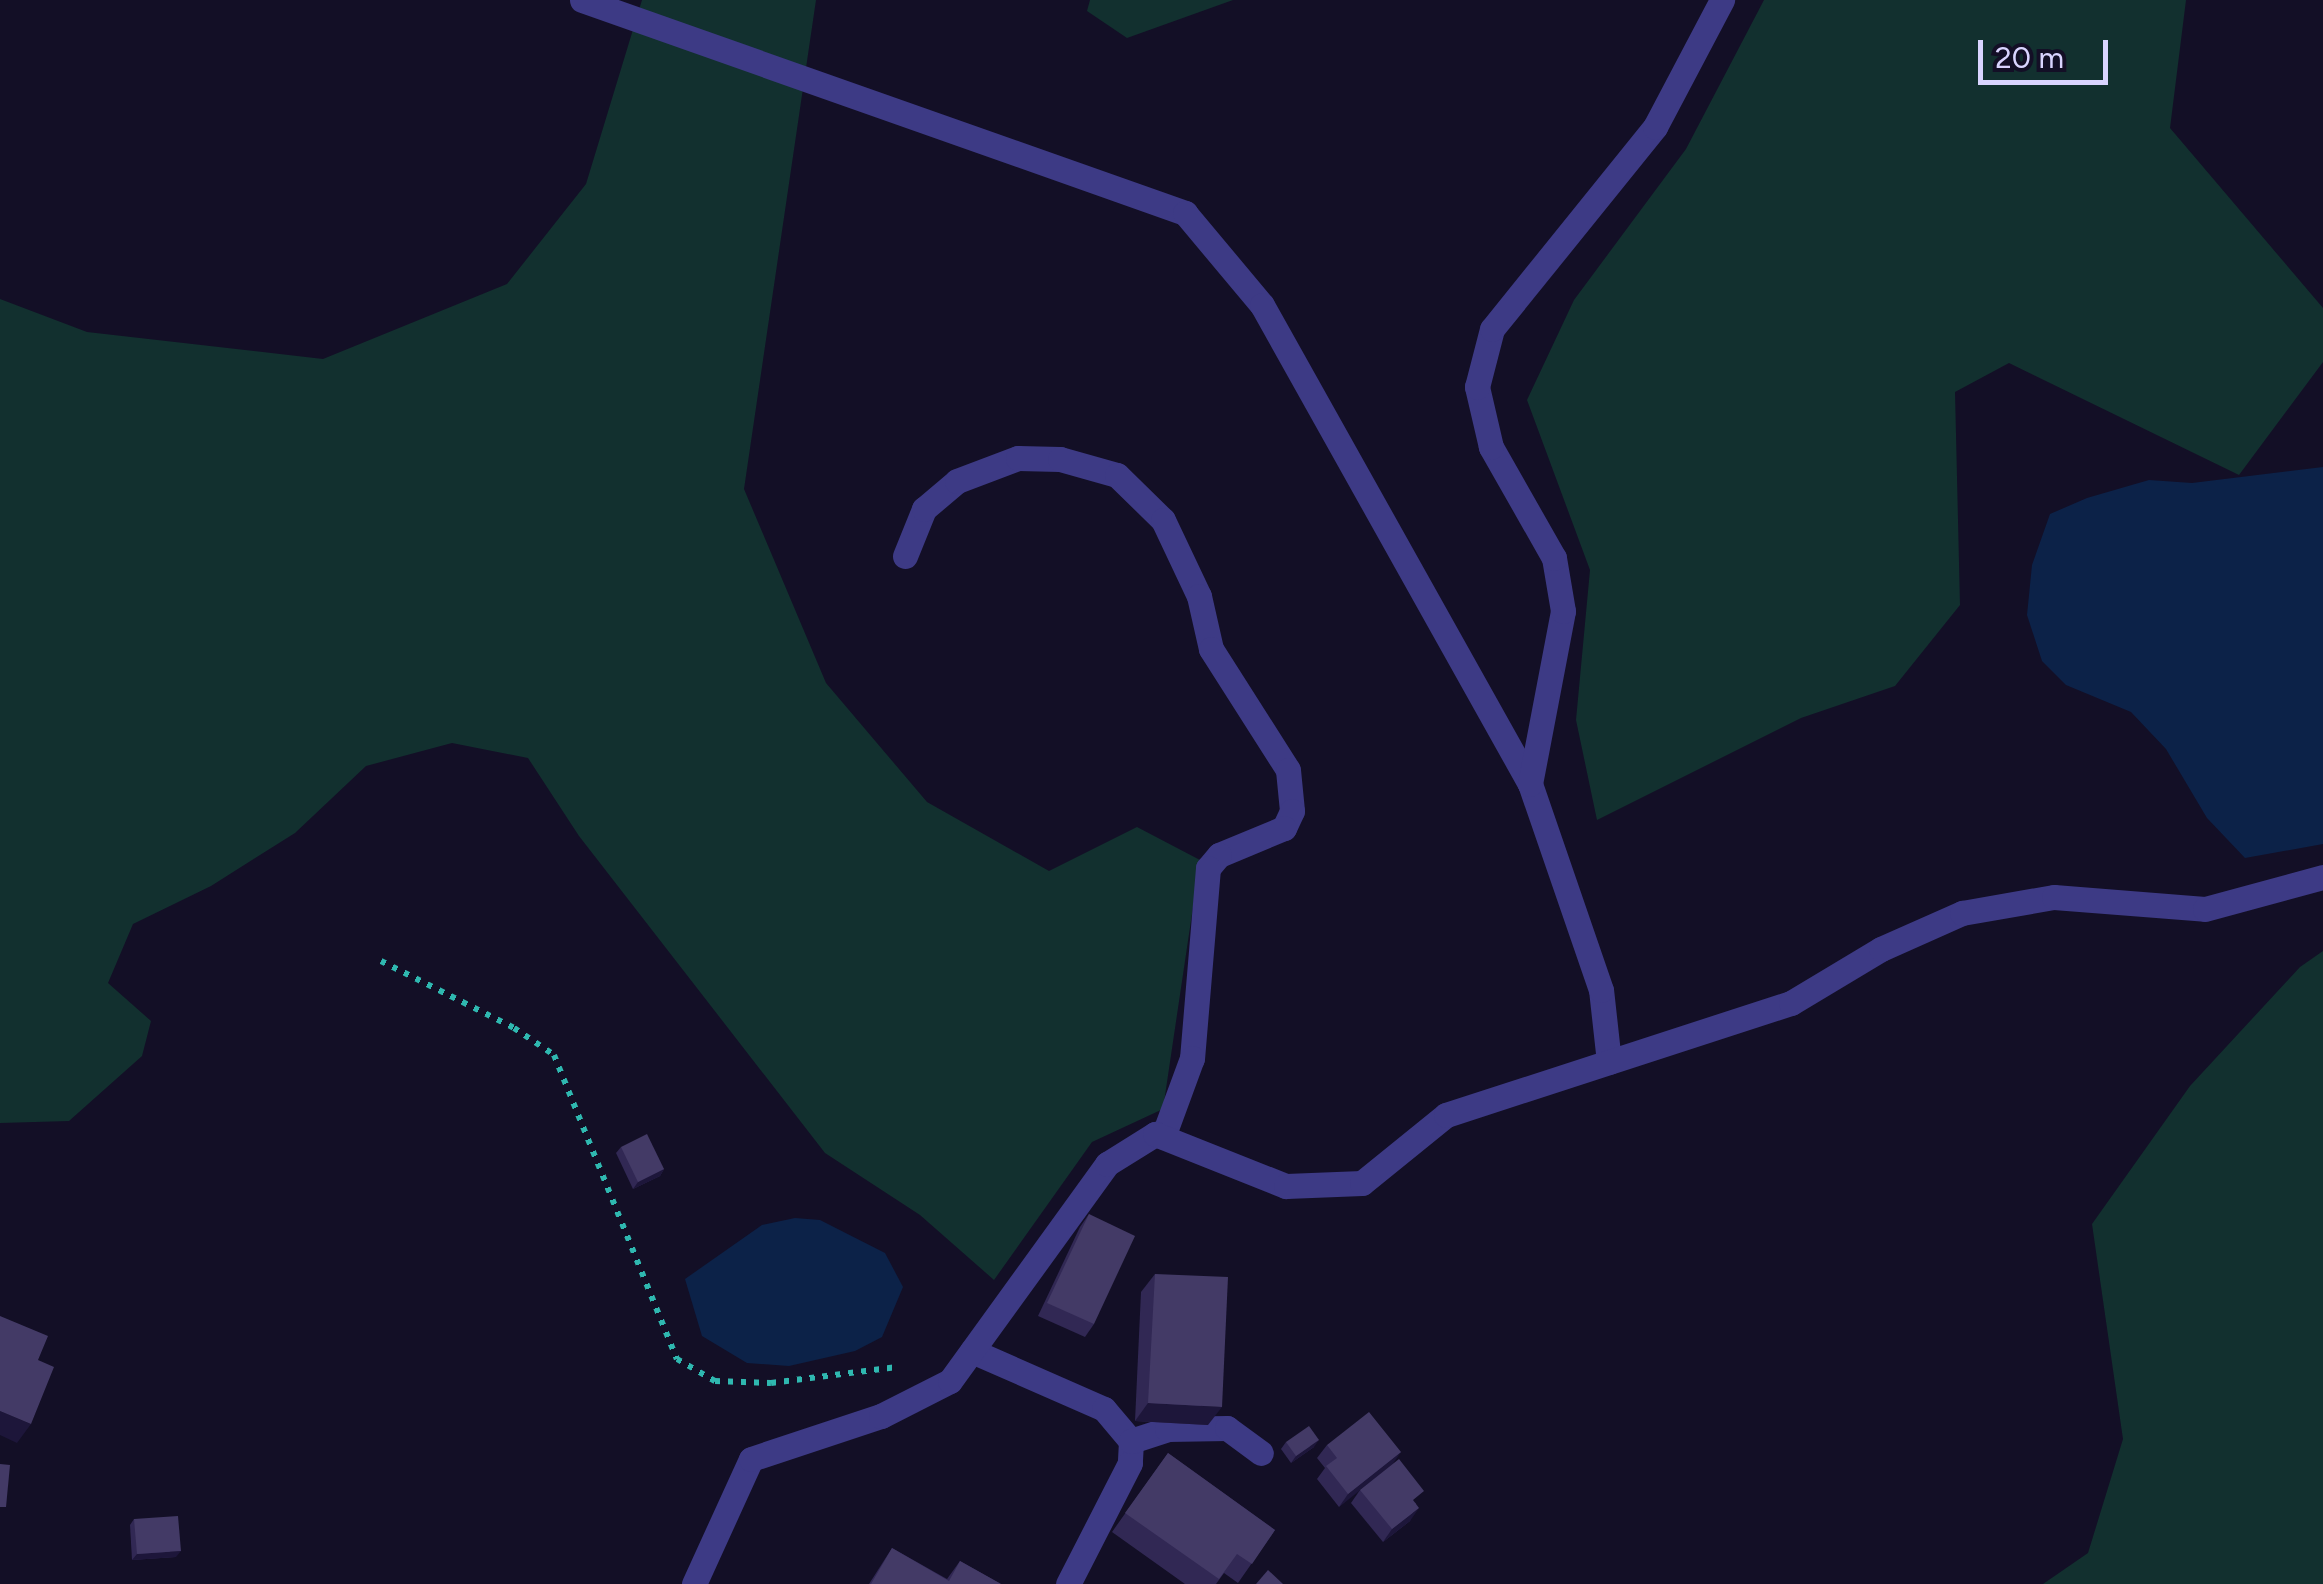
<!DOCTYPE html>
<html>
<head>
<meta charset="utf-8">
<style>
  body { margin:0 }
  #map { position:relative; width:2323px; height:1584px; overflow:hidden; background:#130f26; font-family:Figtree,sans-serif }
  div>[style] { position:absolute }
  .green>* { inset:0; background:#12302f }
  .water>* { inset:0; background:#0c2248 }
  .path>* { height:6px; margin-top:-3px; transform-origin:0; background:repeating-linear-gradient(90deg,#2fb8b0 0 5px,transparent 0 13px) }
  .minor>* { height:25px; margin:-12.5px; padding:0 12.5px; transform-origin:12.5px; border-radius:12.5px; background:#3d3a85 }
  .wall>* { inset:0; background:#312854 }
  .shaded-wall>* { inset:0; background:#1d163a }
  .building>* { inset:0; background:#433a66 }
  span { translate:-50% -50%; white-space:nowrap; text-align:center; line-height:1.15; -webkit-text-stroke:8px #130f26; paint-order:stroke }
  .scale { position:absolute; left:1978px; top:40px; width:130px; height:45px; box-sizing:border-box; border:5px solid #d9d4ff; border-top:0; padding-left:12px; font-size:30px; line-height:35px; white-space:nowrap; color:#d9d4ff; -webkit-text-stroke:8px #130f26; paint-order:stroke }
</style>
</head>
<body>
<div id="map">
  <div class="green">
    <i style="clip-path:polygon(642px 0,816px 0,744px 489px,826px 683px,927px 802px,1049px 871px,1137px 827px,1200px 860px,1163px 1109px,1092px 1142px,994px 1280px,920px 1215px,825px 1153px,579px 836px,528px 758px,452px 743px,366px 766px,295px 833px,211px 886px,133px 924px,108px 983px,151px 1021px,142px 1056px,69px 1121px,0 1123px,0 299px,87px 332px,323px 359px,507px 284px,586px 184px)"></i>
    <i style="clip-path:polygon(1090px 0,1233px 0,1127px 38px,1087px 11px)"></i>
    <i style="clip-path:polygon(1764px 0,2186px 0,2170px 128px,2323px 308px,2323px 362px,2239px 475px,2009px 363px,1955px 392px,1960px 605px,1895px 686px,1801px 718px,1597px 820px,1576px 720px,1590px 570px,1527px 400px,1574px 300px,1686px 149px)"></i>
    <i style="clip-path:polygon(2323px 951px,2323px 1584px,2043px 1584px,2088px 1553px,2123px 1439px,2092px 1224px,2190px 1086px,2300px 967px)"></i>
  </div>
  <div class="water">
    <i style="clip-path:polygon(2323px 467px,2323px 844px,2245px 858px,2207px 818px,2166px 749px,2131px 712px,2066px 685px,2042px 661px,2027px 615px,2032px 565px,2050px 514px,2087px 498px,2149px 480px,2192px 483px)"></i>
    <i style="clip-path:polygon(795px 1218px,820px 1220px,885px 1253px,903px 1287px,882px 1337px,855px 1351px,789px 1366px,747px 1363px,702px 1336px,685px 1279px,762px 1225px)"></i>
  </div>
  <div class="path">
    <i style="left:381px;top:961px;width:149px;rotate:26.7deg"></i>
    <i style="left:514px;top:1028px;width:48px;rotate:34deg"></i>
    <i style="left:554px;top:1055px;width:328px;rotate:68deg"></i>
    <i style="left:677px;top:1359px;width:44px;rotate:30.1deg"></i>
    <i style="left:715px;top:1381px;width:56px;rotate:2deg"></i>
    <i style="left:771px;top:1383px;width:127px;rotate:-7.2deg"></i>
  </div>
  <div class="minor">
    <i style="left:582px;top:0;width:640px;rotate:19.45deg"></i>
    <i style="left:1185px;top:213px;width:120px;rotate:50.1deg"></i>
    <i style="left:1262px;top:305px;width:549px;rotate:60.77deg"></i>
    <i style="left:905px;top:556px;width:51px;rotate:-68deg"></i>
    <i style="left:924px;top:509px;width:43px;rotate:-40.3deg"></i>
    <i style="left:957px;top:481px;width:65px;rotate:-20.7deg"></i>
    <i style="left:1018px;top:458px;width:42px;rotate:1.4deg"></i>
    <i style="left:1060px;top:459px;width:59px;rotate:15.7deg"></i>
    <i style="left:1117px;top:475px;width:64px;rotate:44.4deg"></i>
    <i style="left:1163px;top:520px;width:84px;rotate:64.7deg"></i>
    <i style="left:1199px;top:596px;width:54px;rotate:77.2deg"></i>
    <i style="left:1211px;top:649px;width:143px;rotate:57.5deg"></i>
    <i style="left:1288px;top:770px;width:41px;rotate:84.4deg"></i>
    <i style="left:1292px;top:811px;width:19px;rotate:115deg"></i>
    <i style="left:1284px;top:828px;width:70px;rotate:157.4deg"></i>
    <i style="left:1219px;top:855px;width:17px;rotate:130deg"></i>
    <i style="left:1208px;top:868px;width:191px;rotate:94.8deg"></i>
    <i style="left:1192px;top:1058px;width:84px;rotate:110.2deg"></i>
    <i style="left:1609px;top:1062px;width:72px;rotate:-96.3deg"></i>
    <i style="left:1601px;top:990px;width:218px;rotate:-109deg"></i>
    <i style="left:1530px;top:784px;width:176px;rotate:-79.2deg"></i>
    <i style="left:1563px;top:611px;width:54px;rotate:-99.6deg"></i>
    <i style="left:1554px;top:558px;width:128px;rotate:-119.6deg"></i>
    <i style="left:1491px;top:447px;width:62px;rotate:-103.1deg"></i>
    <i style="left:1477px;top:387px;width:60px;rotate:-75.5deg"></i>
    <i style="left:1492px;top:329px;width:260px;rotate:-51.1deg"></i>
    <i style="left:1655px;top:127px;width:144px;rotate:-62.2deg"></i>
    <i style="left:972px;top:1351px;width:144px;rotate:23.7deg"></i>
    <i style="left:1104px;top:1409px;width:42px;rotate:49.8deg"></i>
    <i style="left:1131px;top:1441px;width:22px;rotate:93deg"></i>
    <i style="left:1130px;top:1463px;width:136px;rotate:117.1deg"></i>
    <i style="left:1131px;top:1441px;width:38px;rotate:-18deg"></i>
    <i style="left:1167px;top:1429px;width:60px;rotate:-1deg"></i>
    <i style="left:1227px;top:1428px;width:42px;rotate:36.3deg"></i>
    <i style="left:694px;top:1584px;width:137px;rotate:-65.5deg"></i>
    <i style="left:751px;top:1459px;width:137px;rotate:-18.3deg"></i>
    <i style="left:881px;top:1416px;width:77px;rotate:-26.9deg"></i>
    <i style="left:950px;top:1381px;width:268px;rotate:-54.1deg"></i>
    <i style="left:1107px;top:1164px;width:57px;rotate:-32deg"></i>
    <i style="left:1155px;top:1134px;width:141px;rotate:21.7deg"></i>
    <i style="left:1286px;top:1186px;width:76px;rotate:-2.3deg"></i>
    <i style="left:1362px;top:1183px;width:108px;rotate:-39deg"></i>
    <i style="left:1446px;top:1115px;width:363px;rotate:-18deg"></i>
    <i style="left:1791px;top:1003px;width:105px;rotate:-31deg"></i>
    <i style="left:1881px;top:949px;width:89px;rotate:-24deg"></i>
    <i style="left:1962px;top:913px;width:93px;rotate:-9.9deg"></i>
    <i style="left:2054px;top:897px;width:151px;rotate:4.5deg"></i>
    <i style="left:2205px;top:909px;width:122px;rotate:-15.2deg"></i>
  </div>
  <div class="wall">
    <i style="clip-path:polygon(621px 1147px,664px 1169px,660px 1176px,633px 1189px,616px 1153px)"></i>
    <i style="clip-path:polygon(1089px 1214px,1094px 1324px,1085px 1337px,1038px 1316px,1080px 1227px)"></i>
    <i style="clip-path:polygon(1155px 1274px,1208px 1425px,1135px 1421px,1141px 1292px)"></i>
    <i style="clip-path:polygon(1286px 1442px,1314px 1447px,1291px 1463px,1281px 1449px)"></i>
    <i style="clip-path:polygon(1327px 1445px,1401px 1452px,1339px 1507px,1317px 1479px,1325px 1468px,1317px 1458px)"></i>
    <i style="clip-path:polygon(1168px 1453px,1275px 1530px,1238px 1583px,1224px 1573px,1216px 1584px,1185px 1584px,1112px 1532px)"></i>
    <i style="clip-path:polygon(1360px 1490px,1416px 1503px,1410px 1521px,1383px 1542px,1351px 1503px)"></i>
    <i style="clip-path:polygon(134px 1519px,176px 1557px,132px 1560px,130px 1525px)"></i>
    <i style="clip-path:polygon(892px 1548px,947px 1579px,960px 1561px,1001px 1584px,869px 1584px)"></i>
  </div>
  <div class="shaded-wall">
    <i style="clip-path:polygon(664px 1169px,660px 1176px,633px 1189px,638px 1182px)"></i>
    <i style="clip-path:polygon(1148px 1403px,1222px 1407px,1208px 1425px,1135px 1421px)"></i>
    <i style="clip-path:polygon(0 1411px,31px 1424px,17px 1443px,0 1435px)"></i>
    <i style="clip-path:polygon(1319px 1440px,1314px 1447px,1291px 1463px,1296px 1456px)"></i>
    <i style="clip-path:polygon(1401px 1452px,1392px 1465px,1339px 1507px,1348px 1494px)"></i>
    <i style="clip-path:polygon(1419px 1508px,1410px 1521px,1383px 1542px,1392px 1529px)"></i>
    <i style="clip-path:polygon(181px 1551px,176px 1557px,132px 1560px,137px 1554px)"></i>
  </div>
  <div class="building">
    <i style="clip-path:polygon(647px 1134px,664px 1169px,638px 1182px,621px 1147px)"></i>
    <i style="clip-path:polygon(1089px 1214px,1135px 1236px,1094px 1324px,1047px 1303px)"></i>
    <i style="clip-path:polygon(1155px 1274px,1228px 1277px,1222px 1407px,1148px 1403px)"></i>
    <i style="clip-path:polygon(0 1316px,48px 1336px,38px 1360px,54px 1367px,31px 1424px,0 1411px)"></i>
    <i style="clip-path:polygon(1369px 1412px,1401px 1452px,1348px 1494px,1326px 1466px,1337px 1458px,1327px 1445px)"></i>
    <i style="clip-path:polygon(1309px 1426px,1319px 1440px,1296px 1456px,1286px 1442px)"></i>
    <i style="clip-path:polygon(1168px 1453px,1275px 1530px,1252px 1564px,1237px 1554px,1219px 1579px,1125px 1513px)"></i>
    <i style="clip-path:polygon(1399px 1459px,1424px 1491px,1413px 1500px,1419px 1508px,1392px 1529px,1360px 1490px)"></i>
    <i style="clip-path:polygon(0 1464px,10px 1465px,6px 1507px,0 1507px)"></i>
    <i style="clip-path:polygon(178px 1516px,181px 1551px,137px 1554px,134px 1519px)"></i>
    <i style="clip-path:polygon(892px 1548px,949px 1581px,960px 1561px,1001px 1584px,871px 1584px)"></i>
    <i style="clip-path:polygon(1268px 1570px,1283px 1584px,1256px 1584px)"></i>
  </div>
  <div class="scale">20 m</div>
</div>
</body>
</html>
